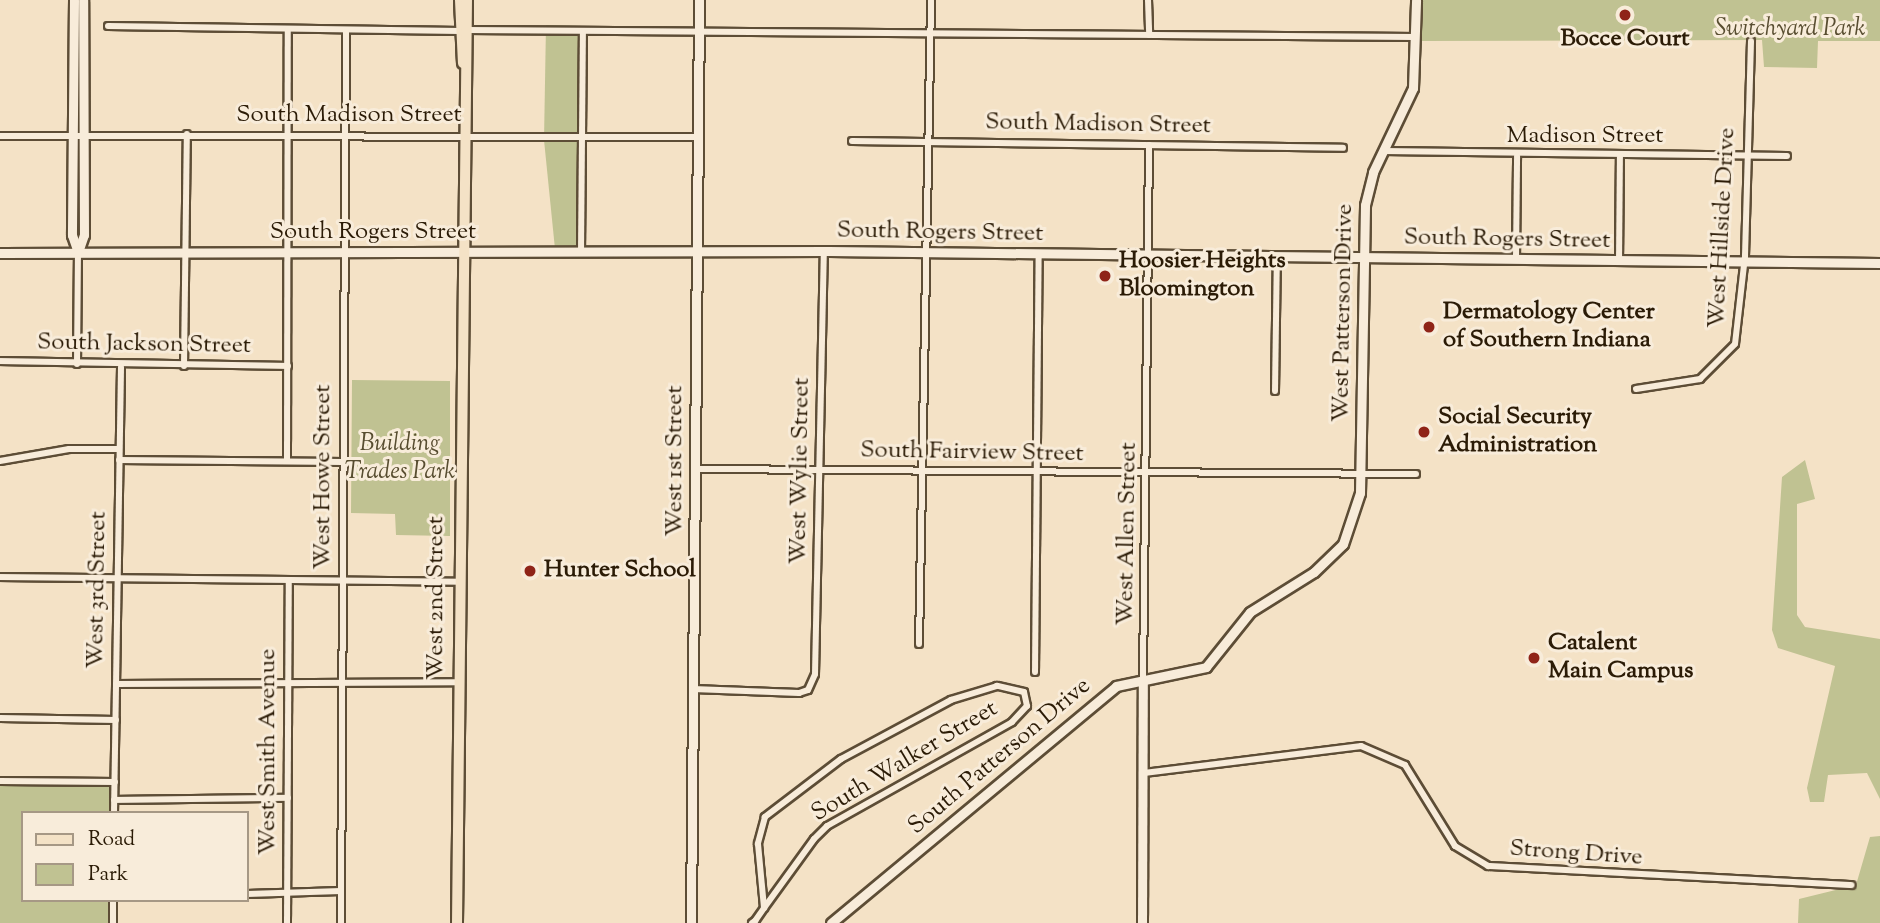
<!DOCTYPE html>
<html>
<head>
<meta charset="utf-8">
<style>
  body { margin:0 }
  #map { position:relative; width:1880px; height:923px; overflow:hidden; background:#f4e2c6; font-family:"Sorts Mill Goudy",serif }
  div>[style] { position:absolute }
  .green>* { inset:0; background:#c0c292 }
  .roads { filter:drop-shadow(2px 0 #5d4d36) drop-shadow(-2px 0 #5d4d36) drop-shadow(0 2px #5d4d36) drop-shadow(0 -2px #5d4d36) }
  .street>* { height:6px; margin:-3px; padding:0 3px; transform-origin:3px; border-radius:3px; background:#f8ecda }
  .secondary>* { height:9px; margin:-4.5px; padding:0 4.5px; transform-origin:4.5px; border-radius:4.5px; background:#f8ecda }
  .primary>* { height:10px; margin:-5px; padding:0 5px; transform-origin:5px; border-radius:5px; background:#f4e2c6 }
  .dots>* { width:19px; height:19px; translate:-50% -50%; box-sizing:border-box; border:4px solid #f8ecda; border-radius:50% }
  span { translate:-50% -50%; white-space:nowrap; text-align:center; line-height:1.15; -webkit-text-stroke:6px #f8ecda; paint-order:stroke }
  .park-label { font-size:24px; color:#584d30; font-style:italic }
  .poi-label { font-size:24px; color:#2b1b06; font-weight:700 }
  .left { translate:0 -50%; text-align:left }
  .street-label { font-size:24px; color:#2b1b06 }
  .legend { position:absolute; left:21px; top:811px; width:228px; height:91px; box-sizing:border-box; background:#f8ecda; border:2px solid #a69885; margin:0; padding:9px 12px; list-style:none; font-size:21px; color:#2b1b06 }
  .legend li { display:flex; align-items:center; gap:14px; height:35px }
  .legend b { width:35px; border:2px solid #a69885 }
</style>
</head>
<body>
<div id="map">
  <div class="green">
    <i style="clip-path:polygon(1422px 0,1880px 0,1880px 41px,1818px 41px,1817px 68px,1764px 67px,1762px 40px,1421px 41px)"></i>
    <i style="clip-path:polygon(546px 25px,583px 26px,581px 249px,555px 249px,544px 140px)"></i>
    <i style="clip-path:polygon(352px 380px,450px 381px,450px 536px,396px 535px,395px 514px,351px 513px)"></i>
    <i style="clip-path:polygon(1805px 460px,1815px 499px,1797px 504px,1797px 615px,1805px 627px,1880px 639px,1880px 799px,1867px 773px,1828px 775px,1824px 802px,1810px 802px,1807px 788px,1835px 666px,1778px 648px,1772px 630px,1782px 477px)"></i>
    <i style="clip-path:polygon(0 782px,110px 783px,109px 813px,23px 813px,23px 900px,108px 900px,108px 923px,0 923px)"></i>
    <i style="clip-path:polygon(1880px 836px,1880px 923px,1798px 923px,1799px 899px,1856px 885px,1870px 837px)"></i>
  </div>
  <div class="roads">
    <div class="street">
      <i style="left:1148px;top:0;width:35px;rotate:88deg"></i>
      <i style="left:108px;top:26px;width:352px;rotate:0.8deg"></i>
      <i style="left:467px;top:30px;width:948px;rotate:0.42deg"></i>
      <i style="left:0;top:136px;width:698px;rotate:0.08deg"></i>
      <i style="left:852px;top:141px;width:491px;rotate:0.8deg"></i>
      <i style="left:1384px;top:151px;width:403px;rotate:0.7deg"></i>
      <i style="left:581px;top:252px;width:220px;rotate:-89.5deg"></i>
      <i style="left:1516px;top:258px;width:102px;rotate:-89.4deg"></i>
      <i style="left:1619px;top:262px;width:105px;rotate:-89.5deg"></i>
      <i style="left:0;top:361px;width:288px;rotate:1deg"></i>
      <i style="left:77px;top:364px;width:112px;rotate:-89.5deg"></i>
      <i style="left:184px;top:366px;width:232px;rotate:-89.3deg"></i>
      <i style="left:1636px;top:389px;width:65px;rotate:-8.9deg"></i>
      <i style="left:1700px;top:379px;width:49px;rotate:-45deg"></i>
      <i style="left:1735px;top:344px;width:89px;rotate:-83.5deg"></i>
      <i style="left:1745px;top:256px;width:215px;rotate:-88.4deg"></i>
      <i style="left:1275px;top:391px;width:135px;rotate:-89.2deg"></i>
      <i style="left:119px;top:460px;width:224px;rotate:0.5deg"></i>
      <i style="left:287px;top:460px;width:431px;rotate:-89.9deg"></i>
      <i style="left:0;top:461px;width:70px;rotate:-9.9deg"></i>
      <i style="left:69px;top:449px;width:50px"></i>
      <i style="left:696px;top:469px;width:720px;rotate:0.4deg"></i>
      <i style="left:0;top:577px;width:459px;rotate:0.6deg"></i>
      <i style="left:919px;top:644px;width:644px;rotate:-88.93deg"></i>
      <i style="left:1035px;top:672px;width:418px;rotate:-89.5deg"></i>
      <i style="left:1143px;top:681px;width:536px;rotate:-89.36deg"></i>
      <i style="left:116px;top:684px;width:342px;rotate:-0.3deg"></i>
      <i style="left:693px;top:689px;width:106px;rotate:2.2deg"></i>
      <i style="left:799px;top:693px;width:9px;rotate:-18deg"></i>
      <i style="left:808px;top:690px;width:17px;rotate:-66deg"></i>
      <i style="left:815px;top:674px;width:423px;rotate:-88.8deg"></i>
      <i style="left:0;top:718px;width:116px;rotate:1deg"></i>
      <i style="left:1144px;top:773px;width:219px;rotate:-7.1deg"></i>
      <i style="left:1361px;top:746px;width:48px;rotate:23.4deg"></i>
      <i style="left:1405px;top:765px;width:95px;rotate:58.3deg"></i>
      <i style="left:1455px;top:846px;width:39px;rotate:31deg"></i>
      <i style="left:1488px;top:866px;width:364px;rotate:3deg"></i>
      <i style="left:0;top:781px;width:115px;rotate:0.5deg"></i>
      <i style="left:114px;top:800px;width:174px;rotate:-0.7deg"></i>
      <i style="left:114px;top:813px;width:446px;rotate:-89.1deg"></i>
      <i style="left:247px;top:894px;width:94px;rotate:-1.8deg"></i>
      <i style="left:113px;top:923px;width:23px;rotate:-90deg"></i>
      <i style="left:287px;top:923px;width:343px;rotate:-89.7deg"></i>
      <i style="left:341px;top:923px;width:892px;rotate:-89.68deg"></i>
      <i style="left:752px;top:923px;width:4px;rotate:-34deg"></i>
      <i style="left:755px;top:921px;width:16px;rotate:-55deg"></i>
      <i style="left:764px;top:908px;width:85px;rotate:-54.1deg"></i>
      <i style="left:814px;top:839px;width:18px;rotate:-45deg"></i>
      <i style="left:827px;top:826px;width:212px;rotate:-29.3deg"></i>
      <i style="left:1012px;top:722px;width:22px;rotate:-47deg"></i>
      <i style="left:1027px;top:706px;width:14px;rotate:-102deg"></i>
      <i style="left:1024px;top:692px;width:28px;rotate:-167deg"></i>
      <i style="left:997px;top:686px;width:48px;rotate:163.1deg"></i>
      <i style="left:951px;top:700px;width:125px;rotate:151.8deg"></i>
      <i style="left:841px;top:759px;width:96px;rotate:142.7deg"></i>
      <i style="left:765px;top:817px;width:28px;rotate:105deg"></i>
      <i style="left:758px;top:844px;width:64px;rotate:84.6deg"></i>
    </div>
    <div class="secondary">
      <i style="left:74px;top:0;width:235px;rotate:90.5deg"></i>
      <i style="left:72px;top:235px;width:18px;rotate:71deg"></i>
      <i style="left:78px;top:252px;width:18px;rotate:-71deg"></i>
      <i style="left:84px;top:235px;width:235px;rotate:-90.2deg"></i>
      <i style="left:0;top:253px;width:829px;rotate:-0.14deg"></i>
      <i style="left:829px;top:251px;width:1051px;rotate:0.65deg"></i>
      <i style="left:691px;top:923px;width:923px;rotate:-89.5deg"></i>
      <i style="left:831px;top:923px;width:371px;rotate:-39.7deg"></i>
      <i style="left:1116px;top:686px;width:92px;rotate:-11.9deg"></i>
      <i style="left:1206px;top:667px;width:70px;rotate:-51.3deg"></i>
      <i style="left:1250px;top:612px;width:75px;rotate:-32deg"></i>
      <i style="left:1314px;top:572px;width:40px;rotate:-44deg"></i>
      <i style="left:1343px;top:544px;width:54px;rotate:-71.6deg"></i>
      <i style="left:1360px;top:493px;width:288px;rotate:-89deg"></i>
      <i style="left:1365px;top:205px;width:34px;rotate:-76deg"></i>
      <i style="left:1373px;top:172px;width:93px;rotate:-64.5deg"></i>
      <i style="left:1413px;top:88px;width:88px;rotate:-88deg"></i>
      <i style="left:1142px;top:923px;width:242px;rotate:-89.8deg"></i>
    </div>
    <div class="primary">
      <i style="left:460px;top:0;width:63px;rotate:87.3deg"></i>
      <i style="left:457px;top:923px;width:923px;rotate:-89.38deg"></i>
    </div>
  </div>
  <div class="dots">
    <i style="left:1625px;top:15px;background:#8f2418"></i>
    <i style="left:1105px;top:276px;background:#8f2418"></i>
    <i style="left:1429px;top:327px;background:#8f2418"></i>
    <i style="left:1424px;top:432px;background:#8f2418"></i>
    <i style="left:530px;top:571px;background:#8f2418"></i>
    <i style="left:1534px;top:658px;background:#8f2418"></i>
  </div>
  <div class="park-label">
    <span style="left:1790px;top:30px">Switchyard Park</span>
    <span style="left:400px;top:459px">Building<br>Trades Park</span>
  </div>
  <div class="poi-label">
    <span style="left:1625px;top:40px">Bocce Court</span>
    <span class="left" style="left:1119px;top:276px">Hoosier Heights<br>Bloomington</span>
    <span class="left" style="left:1443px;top:327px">Dermatology Center<br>of Southern Indiana</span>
    <span class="left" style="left:1438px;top:432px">Social Security<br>Administration</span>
    <span class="left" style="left:544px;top:571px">Hunter School</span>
    <span class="left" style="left:1548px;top:658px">Catalent<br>Main Campus</span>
  </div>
  <div class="street-label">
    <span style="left:349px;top:116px">South Madison Street</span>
    <span style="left:1098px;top:125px;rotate:1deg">South Madison Street</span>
    <span style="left:1585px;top:137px">Madison Street</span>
    <span style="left:1723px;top:228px;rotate:-87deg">West Hillside Drive</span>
    <span style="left:373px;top:233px">South Rogers Street</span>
    <span style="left:940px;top:233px;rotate:1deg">South Rogers Street</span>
    <span style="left:1507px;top:240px;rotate:1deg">South Rogers Street</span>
    <span style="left:1344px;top:313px;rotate:-89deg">West Patterson Drive</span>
    <span style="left:144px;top:345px;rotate:1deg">South Jackson Street</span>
    <span style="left:972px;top:453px;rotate:1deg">South Fairview Street</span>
    <span style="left:676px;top:461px;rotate:-90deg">West 1st Street</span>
    <span style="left:801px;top:471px;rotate:-89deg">West Wylie Street</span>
    <span style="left:324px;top:477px;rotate:-90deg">West Howe Street</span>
    <span style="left:1128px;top:534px;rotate:-89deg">West Allen Street</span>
    <span style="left:98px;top:590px;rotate:-89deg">West 3rd Street</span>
    <span style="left:437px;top:598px;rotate:-90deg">West 2nd Street</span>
    <span style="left:269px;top:752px;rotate:-90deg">West Smith Avenue</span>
    <span style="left:1000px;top:757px;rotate:-40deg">South Patterson Drive</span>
    <span style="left:905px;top:762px;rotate:-31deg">South Walker Street</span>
    <span style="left:1576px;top:854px;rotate:4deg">Strong Drive</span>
  </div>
  <ul class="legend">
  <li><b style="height:9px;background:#f4e2c6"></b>Road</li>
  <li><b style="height:19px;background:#c0c292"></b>Park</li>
  </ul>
</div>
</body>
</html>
